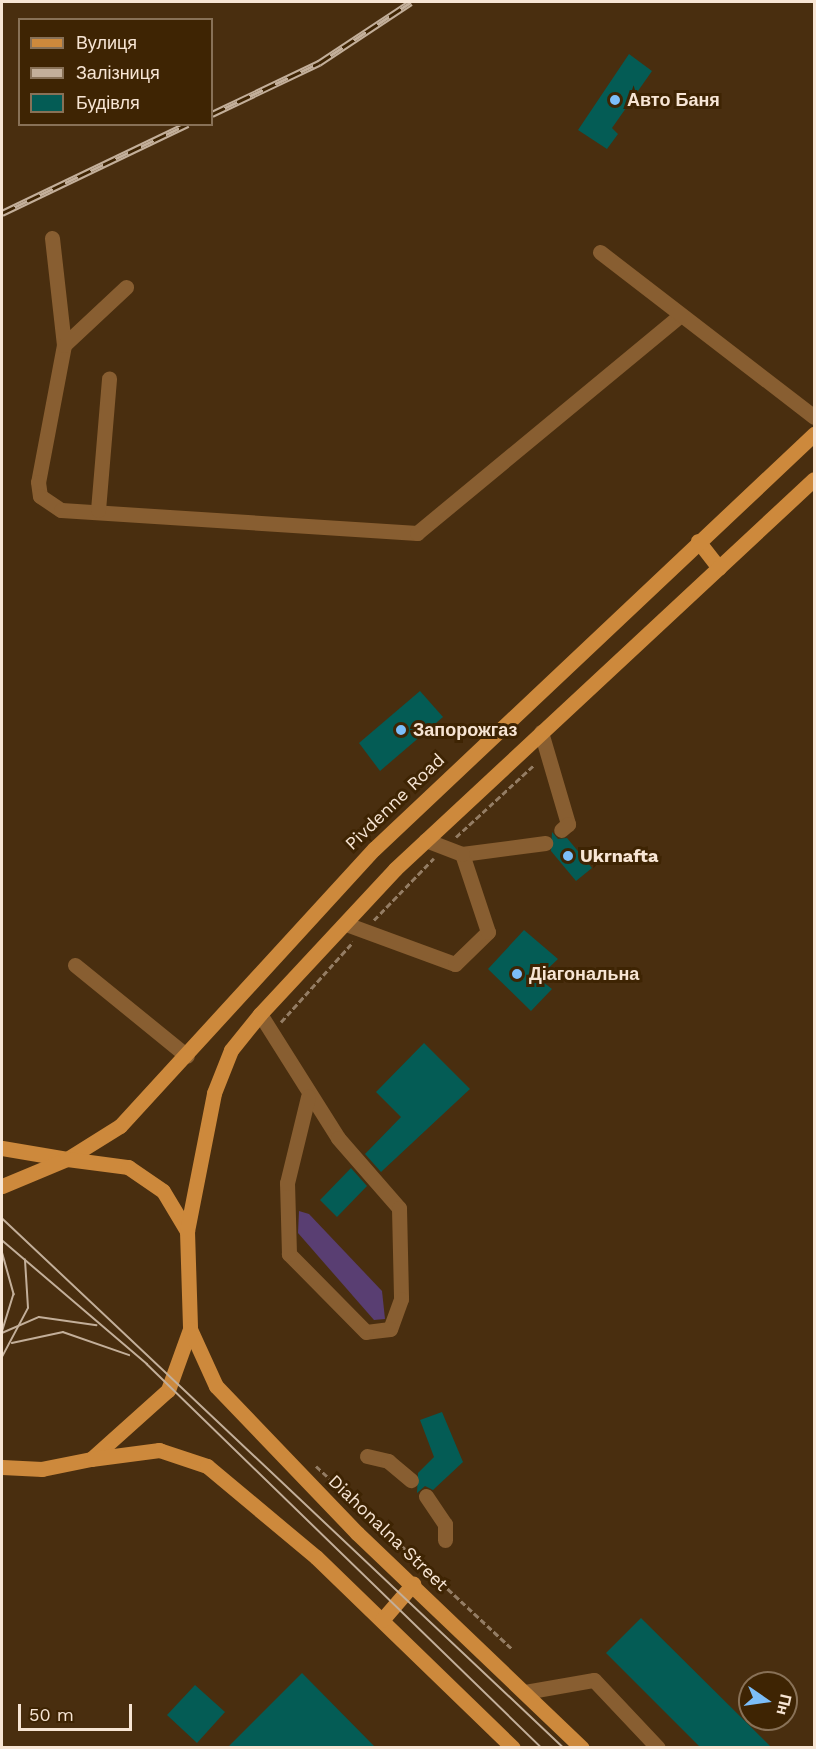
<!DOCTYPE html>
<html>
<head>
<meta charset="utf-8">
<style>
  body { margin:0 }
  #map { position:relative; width:816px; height:1749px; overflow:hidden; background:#492e0f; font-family:"Work Sans",sans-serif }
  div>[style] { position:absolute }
  .green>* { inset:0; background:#593e72 }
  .building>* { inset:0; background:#045c55 }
  .path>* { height:3px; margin-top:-1.5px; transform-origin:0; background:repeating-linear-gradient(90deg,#947d64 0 6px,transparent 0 9px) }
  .minor>* { height:15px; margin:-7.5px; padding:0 7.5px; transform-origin:7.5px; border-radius:7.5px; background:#885e31 }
  .major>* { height:15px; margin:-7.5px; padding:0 7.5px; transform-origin:7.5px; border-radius:7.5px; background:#cd893c }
  .tram>* { height:1.5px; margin:-0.75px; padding:0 0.75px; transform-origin:0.75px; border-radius:0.75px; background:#c3af9a }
  .rail>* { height:7px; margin-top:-3.5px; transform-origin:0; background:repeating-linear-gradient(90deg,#3e2403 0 14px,#c3af9a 0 28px); box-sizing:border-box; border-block:2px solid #c3af9a }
  .dots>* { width:16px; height:16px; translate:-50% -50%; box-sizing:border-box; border:3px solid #3e2403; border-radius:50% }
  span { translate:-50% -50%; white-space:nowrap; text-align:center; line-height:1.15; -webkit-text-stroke:6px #3e2403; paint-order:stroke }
  .poi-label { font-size:18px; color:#f7e5d4; font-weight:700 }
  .left { translate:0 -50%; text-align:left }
  .street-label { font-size:18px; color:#f7e5d4 }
  .frame { position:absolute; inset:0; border:3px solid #f7e5d4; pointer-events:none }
  .legend { position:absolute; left:18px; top:18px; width:195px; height:108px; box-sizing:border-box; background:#3e2403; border:2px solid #887157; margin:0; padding:8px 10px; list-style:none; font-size:18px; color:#f7e5d4 }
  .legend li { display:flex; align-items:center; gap:12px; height:30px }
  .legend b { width:30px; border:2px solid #887157 }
  .north { position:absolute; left:738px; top:1671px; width:60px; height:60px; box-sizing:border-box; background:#3e2403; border:2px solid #887157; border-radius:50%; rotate:103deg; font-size:16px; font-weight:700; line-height:24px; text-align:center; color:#f7e5d4 }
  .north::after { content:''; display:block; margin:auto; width:21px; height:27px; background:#7cbef9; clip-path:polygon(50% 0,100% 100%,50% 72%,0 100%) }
  .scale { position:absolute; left:18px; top:1704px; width:114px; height:27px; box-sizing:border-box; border:3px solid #f7e5d4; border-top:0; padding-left:8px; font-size:18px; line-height:21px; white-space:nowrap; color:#f7e5d4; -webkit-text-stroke:4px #3e2403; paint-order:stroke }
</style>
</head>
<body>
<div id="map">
  <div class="green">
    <i style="clip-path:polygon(299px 1211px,309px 1214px,382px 1291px,385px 1319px,374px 1320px,298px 1233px)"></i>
  </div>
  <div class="building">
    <i style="clip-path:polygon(629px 54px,652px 71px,612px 128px,618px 134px,607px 149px,578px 130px)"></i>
    <i style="clip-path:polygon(420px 691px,443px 717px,380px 771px,359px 743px)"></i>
    <i style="clip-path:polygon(552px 832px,558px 839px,567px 838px,592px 868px,576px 881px,551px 851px)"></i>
    <i style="clip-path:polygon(524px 930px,558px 959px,538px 978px,552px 989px,531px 1011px,488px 969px)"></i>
    <i style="clip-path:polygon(424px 1043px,470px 1089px,381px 1172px,365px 1154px,401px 1117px,376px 1092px)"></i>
    <i style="clip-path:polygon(351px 1168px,367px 1186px,337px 1217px,320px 1200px)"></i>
    <i style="clip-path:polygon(442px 1412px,463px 1462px,433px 1490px,425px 1486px,417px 1493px,418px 1473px,434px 1457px,420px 1420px)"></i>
    <i style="clip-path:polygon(641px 1618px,772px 1748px,701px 1748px,606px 1653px)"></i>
    <i style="clip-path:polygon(302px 1673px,376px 1748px,227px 1748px)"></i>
    <i style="clip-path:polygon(195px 1685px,225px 1712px,197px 1743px,167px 1715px)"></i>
  </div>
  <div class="path">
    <i style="left:456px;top:837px;width:108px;rotate:-42.7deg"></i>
    <i style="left:374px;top:920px;width:86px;rotate:-45.9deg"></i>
    <i style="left:281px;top:1022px;width:108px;rotate:-48deg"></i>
    <i style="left:316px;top:1466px;width:268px;rotate:43deg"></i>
  </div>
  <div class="minor">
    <i style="left:52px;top:238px;width:108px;rotate:83.6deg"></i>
    <i style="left:64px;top:345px;width:139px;rotate:100.7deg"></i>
    <i style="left:38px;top:482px;width:14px;rotate:82deg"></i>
    <i style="left:40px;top:496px;width:25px;rotate:34deg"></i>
    <i style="left:61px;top:510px;width:357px;rotate:3.7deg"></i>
    <i style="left:417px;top:533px;width:339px;rotate:-39.6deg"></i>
    <i style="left:600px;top:252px;width:270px;rotate:37.6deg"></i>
    <i style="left:64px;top:345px;width:85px;rotate:-43.1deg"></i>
    <i style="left:98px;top:510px;width:132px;rotate:-85.2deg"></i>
    <i style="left:541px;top:732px;width:96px;rotate:73.6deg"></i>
    <i style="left:568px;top:824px;width:9px;rotate:139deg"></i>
    <i style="left:462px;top:854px;width:84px;rotate:-7.5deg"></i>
    <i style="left:346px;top:924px;width:116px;rotate:20.2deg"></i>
    <i style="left:455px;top:964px;width:46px;rotate:-44.1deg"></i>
    <i style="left:488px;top:932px;width:82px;rotate:-108.4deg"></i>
    <i style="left:462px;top:854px;width:39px;rotate:-159deg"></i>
    <i style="left:75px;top:965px;width:144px;rotate:39.1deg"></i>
    <i style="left:260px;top:1014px;width:146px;rotate:57.8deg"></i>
    <i style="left:338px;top:1138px;width:93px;rotate:48.9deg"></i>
    <i style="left:399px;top:1208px;width:91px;rotate:88.7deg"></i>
    <i style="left:401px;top:1299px;width:32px;rotate:110deg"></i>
    <i style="left:390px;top:1329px;width:24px;rotate:173deg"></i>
    <i style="left:366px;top:1332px;width:110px;rotate:-134.6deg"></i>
    <i style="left:289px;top:1254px;width:71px;rotate:-91.6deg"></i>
    <i style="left:287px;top:1183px;width:89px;rotate:-76.3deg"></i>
    <i style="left:367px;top:1456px;width:22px;rotate:13deg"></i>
    <i style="left:388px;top:1461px;width:30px;rotate:40deg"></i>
    <i style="left:426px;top:1496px;width:34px;rotate:56deg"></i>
    <i style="left:445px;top:1524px;width:16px;rotate:90deg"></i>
    <i style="left:525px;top:1692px;width:70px;rotate:-9.9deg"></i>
    <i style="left:594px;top:1680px;width:93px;rotate:46.7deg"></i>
  </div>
  <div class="major">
    <i style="left:698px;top:541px;width:34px;rotate:52deg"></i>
    <i style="left:2px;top:1148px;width:66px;rotate:9.6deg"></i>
    <i style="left:67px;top:1159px;width:62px;rotate:-31.9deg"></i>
    <i style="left:120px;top:1126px;width:376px;rotate:-47.5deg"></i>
    <i style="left:374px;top:849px;width:605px;rotate:-43.33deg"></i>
    <i style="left:2px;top:1186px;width:70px;rotate:-22.6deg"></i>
    <i style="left:67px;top:1159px;width:62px;rotate:7.5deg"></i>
    <i style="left:128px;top:1167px;width:42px;rotate:34.4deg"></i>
    <i style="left:163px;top:1191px;width:47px;rotate:59deg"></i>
    <i style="left:187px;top:1231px;width:98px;rotate:88.2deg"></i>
    <i style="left:190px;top:1329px;width:65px;rotate:109.8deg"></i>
    <i style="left:168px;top:1390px;width:103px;rotate:138.1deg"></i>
    <i style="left:91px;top:1459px;width:50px;rotate:168.5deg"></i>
    <i style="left:42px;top:1469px;width:40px;rotate:-177.1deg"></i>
    <i style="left:187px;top:1231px;width:141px;rotate:-78.9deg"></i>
    <i style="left:214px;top:1093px;width:46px;rotate:-68.4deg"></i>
    <i style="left:231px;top:1050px;width:46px;rotate:-51.1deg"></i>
    <i style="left:260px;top:1014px;width:198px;rotate:-47deg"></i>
    <i style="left:395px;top:869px;width:572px;rotate:-42.95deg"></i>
    <i style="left:190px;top:1329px;width:63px;rotate:65.5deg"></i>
    <i style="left:216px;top:1386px;width:204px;rotate:46.2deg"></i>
    <i style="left:357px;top:1533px;width:311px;rotate:43.7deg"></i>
    <i style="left:91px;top:1459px;width:69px;rotate:-7.5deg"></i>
    <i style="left:159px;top:1450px;width:51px;rotate:18.4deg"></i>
    <i style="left:207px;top:1466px;width:142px;rotate:39.9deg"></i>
    <i style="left:316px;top:1557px;width:274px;rotate:44.1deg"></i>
    <i style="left:382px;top:1620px;width:48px;rotate:-49.3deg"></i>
  </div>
  <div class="tram">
    <i style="left:2px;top:1218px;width:772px;rotate:43.32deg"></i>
    <i style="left:2px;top:1240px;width:191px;rotate:40.5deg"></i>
    <i style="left:147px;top:1364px;width:551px;rotate:44.19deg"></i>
    <i style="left:2px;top:1251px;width:45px;rotate:74.4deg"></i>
    <i style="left:14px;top:1294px;width:41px;rotate:107.1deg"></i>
    <i style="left:2px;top:1333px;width:40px;rotate:-23.4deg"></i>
    <i style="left:39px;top:1317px;width:58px;rotate:8deg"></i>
    <i style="left:12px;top:1343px;width:52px;rotate:-12.2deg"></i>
    <i style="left:63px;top:1332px;width:70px;rotate:19.2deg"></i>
    <i style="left:2px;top:1357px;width:55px;rotate:-62deg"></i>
    <i style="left:28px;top:1308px;width:48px;rotate:-93.6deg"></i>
  </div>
  <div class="rail">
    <i style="left:212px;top:114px;width:119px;rotate:-25.5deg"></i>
    <i style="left:319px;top:63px;width:110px;rotate:-33.5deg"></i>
    <i style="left:2px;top:213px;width:206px;rotate:-25.6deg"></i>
  </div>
  <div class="dots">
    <i style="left:615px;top:100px;background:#7cbef9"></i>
    <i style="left:401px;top:730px;background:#7cbef9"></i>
    <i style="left:568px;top:856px;background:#7cbef9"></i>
    <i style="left:517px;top:974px;background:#7cbef9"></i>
  </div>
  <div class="poi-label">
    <span class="left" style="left:627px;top:100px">Авто Баня</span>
    <span class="left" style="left:413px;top:730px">Запорожгаз</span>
    <span class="left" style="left:580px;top:856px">Ukrnafta</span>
    <span class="left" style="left:529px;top:974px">Діагональна</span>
  </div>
  <div class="street-label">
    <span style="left:395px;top:802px;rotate:-44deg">Pivdenne Road</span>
    <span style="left:388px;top:1533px;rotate:44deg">Diahonalna Street</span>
  </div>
  <div class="frame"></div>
  <ul class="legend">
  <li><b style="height:8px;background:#cd893c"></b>Вулиця</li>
  <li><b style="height:8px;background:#c3af9a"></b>Залізниця</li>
  <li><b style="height:16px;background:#045c55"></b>Будівля</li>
  </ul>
  <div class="north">Пн</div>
  <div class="scale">50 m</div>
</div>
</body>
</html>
